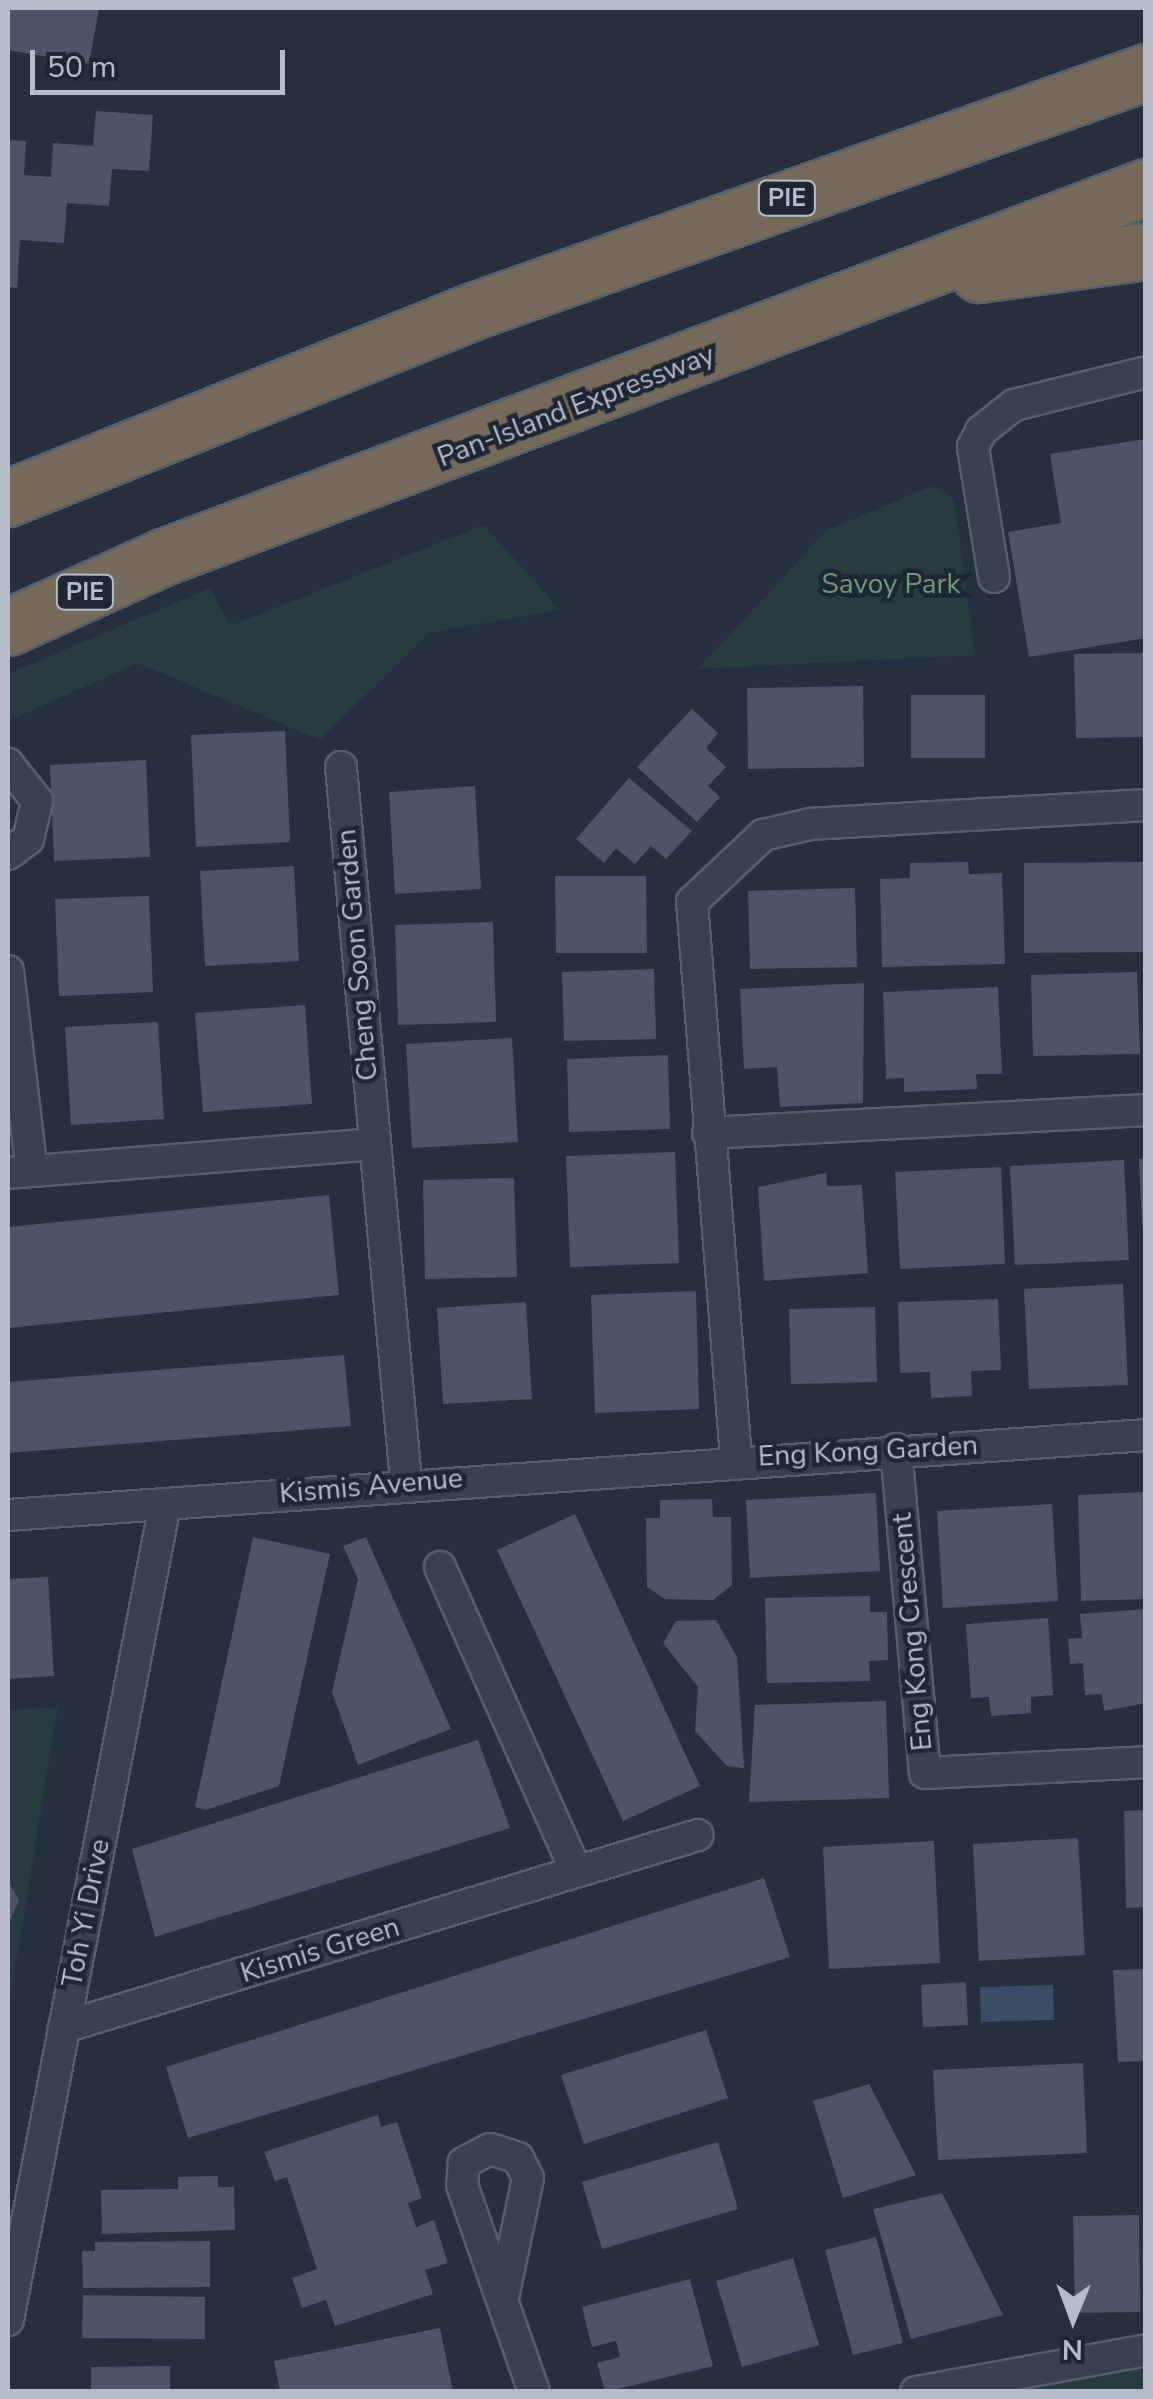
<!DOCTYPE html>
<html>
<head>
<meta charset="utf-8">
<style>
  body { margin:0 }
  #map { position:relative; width:1153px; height:2399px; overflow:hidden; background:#262f3e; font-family:"Nunito Sans",sans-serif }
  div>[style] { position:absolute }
  .green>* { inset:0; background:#283b3f }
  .water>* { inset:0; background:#3c4b66 }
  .building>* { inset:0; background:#4c5567 }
  .roads { filter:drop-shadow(2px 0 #585f6c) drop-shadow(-2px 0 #585f6c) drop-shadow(0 2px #585f6c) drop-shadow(0 -2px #585f6c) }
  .street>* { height:30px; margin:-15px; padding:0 15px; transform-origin:15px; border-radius:15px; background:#3a414e }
  .highway>* { height:55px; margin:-27.5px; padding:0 27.5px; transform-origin:27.5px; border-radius:27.5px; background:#746a57 }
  span { translate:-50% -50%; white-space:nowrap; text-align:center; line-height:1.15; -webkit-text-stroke:9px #1f2633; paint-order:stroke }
  .shield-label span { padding:2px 8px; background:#1f2633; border:2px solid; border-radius:8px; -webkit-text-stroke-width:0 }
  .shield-label { font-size:25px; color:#b6bcc9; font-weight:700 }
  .street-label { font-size:28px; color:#b6bcc9 }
  .park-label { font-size:28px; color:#6e997b }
  .frame { position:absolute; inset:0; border:10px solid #b6bcc9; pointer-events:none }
  .north { position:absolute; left:1023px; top:2269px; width:100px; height:100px; -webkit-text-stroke:8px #1f2633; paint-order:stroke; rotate:181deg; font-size:28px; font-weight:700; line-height:40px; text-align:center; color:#b6bcc9 }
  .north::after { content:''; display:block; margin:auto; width:35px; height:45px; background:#b6bcc9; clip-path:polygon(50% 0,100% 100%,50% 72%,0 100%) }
  .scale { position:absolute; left:30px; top:50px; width:255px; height:45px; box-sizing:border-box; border:5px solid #b6bcc9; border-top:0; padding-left:12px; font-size:30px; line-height:35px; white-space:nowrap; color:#b6bcc9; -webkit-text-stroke:8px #1f2633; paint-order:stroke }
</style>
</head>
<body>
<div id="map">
  <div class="green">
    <i style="clip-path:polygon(932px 486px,954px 499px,975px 655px,698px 669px,827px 530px)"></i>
    <i style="clip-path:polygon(484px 525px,560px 610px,429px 633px,320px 740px,138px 663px,8px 721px,8px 674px,210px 588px,230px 626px)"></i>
    <i style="clip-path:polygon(58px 1707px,8px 2011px,8px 1710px)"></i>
    <i style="clip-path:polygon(1145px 2348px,1145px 2391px,1031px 2391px,1016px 2365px)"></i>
  </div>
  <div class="water">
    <i style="clip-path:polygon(1053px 1985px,1054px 2020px,981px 2022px,980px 1987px)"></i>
  </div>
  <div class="building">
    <i style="clip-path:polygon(8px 8px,99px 8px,89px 64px,8px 50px)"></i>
    <i style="clip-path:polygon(96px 111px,153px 115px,149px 171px,112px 169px,109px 206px,67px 203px,64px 243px,20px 240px,17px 288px,8px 287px,8px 140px,26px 141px,24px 175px,51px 177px,53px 143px,93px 146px)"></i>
    <i style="clip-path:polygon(1146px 439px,1146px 638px,1029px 657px,1008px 532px,1061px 523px,1050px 454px)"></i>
    <i style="clip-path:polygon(1146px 653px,1146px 737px,1076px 738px,1074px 654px)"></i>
    <i style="clip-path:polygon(863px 686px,864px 767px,748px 769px,747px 688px)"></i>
    <i style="clip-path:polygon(911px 695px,985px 695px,985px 758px,911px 758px)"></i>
    <i style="clip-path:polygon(692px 709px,718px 733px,706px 748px,726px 767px,708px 786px,720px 797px,697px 822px,637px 767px)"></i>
    <i style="clip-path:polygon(285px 731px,290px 842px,196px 847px,191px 735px)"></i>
    <i style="clip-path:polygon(146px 760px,150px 857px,54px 861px,50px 765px)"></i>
    <i style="clip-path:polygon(629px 778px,692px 831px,666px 859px,651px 846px,635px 864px,616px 848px,604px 863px,576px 839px)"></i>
    <i style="clip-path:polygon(475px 786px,481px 889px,395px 894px,389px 792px)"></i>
    <i style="clip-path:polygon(968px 862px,969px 874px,1002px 873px,1005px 964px,882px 967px,880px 879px,910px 878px,910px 863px)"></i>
    <i style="clip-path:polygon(1146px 862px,1146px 952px,1024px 953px,1024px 863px)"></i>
    <i style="clip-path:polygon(294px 866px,299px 961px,205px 966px,200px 871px)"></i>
    <i style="clip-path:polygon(555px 876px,646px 876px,647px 953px,556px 953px)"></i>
    <i style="clip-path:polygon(855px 888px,857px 967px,750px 969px,748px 891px)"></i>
    <i style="clip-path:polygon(149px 896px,153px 992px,59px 996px,55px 899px)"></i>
    <i style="clip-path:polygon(493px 922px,496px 1022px,398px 1025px,395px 925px)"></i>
    <i style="clip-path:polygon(654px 969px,656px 1039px,564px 1041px,562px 972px)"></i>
    <i style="clip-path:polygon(1137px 972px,1140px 1054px,1033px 1056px,1031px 975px)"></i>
    <i style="clip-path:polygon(864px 983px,863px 1103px,780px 1107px,777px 1067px,744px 1069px,740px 989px)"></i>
    <i style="clip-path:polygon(998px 987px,1002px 1074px,976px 1074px,977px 1089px,904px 1092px,904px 1078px,886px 1079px,883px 992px)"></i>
    <i style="clip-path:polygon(305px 1005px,312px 1104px,203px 1112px,195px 1013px)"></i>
    <i style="clip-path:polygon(158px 1022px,164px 1119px,71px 1125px,65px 1027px)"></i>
    <i style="clip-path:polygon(512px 1038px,518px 1142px,412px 1148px,406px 1044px)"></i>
    <i style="clip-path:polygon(668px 1055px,670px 1129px,569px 1132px,567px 1059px)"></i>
    <i style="clip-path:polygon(675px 1152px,679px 1263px,570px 1267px,566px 1156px)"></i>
    <i style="clip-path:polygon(1146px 1158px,1146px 1225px,1142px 1225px,1139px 1159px)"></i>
    <i style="clip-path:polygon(1124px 1160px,1129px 1260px,1015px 1265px,1010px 1166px)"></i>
    <i style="clip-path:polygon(1001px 1167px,1005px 1264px,900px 1269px,895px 1172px)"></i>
    <i style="clip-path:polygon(826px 1173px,827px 1186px,862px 1185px,868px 1273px,764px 1281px,758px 1187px)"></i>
    <i style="clip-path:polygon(514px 1178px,517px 1277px,425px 1279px,423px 1180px)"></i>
    <i style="clip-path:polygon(329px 1195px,339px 1295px,8px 1328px,8px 1227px)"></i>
    <i style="clip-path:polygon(1123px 1284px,1128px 1385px,1029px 1389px,1024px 1289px)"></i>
    <i style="clip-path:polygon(696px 1291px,699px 1409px,595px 1413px,591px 1295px)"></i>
    <i style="clip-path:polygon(998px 1299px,1001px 1370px,971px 1371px,972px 1396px,931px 1398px,930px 1372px,900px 1373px,898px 1302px)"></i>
    <i style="clip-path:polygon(526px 1302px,532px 1399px,443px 1404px,437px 1308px)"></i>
    <i style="clip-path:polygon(875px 1307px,877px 1382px,791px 1384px,789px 1309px)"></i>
    <i style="clip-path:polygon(344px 1355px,351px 1426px,8px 1453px,8px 1382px)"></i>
    <i style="clip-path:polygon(1146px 1492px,1146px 1599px,1081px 1601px,1078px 1495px)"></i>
    <i style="clip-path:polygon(876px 1493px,880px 1571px,750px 1578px,746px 1500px)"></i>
    <i style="clip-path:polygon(712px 1499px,713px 1517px,731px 1517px,732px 1585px,713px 1600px,665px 1599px,647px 1587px,646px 1518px,660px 1518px,660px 1500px)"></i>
    <i style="clip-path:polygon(1052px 1504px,1058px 1601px,943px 1608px,937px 1511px)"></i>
    <i style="clip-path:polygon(575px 1514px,700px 1786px,623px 1821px,497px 1550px)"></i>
    <i style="clip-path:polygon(253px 1537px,330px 1554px,279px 1786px,206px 1810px,195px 1807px)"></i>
    <i style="clip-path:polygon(366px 1537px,451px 1729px,358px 1765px,332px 1692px,358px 1579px,343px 1546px)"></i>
    <i style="clip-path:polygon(48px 1577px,54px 1676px,8px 1679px,8px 1579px)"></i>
    <i style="clip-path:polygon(870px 1596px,870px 1612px,887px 1612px,888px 1660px,869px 1661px,870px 1681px,767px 1683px,765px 1598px)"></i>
    <i style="clip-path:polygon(1146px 1609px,1146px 1703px,1104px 1711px,1102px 1694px,1085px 1695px,1083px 1663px,1070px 1664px,1068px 1639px,1082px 1638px,1080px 1614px)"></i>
    <i style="clip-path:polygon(1048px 1618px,1053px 1695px,1031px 1697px,1031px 1713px,991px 1716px,989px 1697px,971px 1698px,966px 1624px)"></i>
    <i style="clip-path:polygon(716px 1620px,737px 1657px,744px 1768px,727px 1766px,695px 1731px,698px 1687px,663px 1643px,676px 1621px)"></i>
    <i style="clip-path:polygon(886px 1701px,889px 1798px,749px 1802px,755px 1705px)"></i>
    <i style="clip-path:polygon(478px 1740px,510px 1828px,155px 1937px,132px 1849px)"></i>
    <i style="clip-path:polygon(1146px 1810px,1146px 1907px,1126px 1908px,1124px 1811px)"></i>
    <i style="clip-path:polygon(1078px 1838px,1085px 1955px,979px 1961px,973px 1844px)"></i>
    <i style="clip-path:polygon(934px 1841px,940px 1963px,829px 1969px,823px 1847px)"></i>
    <i style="clip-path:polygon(764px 1878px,790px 1957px,188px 2138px,166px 2067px)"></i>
    <i style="clip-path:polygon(8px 1880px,19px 1901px,8px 1924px)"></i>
    <i style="clip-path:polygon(1146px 1969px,1146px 2061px,1118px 2062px,1113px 1970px)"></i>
    <i style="clip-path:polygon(966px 1982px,968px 2025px,923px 2027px,921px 1985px)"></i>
    <i style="clip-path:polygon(706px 2030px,728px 2098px,584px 2144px,561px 2075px)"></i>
    <i style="clip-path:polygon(1083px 2063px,1087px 2153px,938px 2160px,933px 2070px)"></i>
    <i style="clip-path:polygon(869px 2084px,916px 2175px,843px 2198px,813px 2101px)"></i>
    <i style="clip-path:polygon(378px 2115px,381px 2127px,397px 2122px,422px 2198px,408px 2203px,416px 2227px,434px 2220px,448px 2263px,425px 2270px,433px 2294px,335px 2326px,326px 2300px,302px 2308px,292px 2278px,317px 2269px,287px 2177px,275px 2181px,264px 2152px)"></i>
    <i style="clip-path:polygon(718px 2142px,738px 2209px,602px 2249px,582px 2182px)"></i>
    <i style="clip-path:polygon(218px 2176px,218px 2187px,234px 2187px,235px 2230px,102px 2234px,101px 2190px,178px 2189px,178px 2177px)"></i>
    <i style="clip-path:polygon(942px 2193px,1003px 2315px,911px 2339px,873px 2209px)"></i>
    <i style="clip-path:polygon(1139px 2215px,1140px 2312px,1075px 2313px,1073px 2216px)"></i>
    <i style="clip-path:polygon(876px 2237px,903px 2343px,853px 2355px,825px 2250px)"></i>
    <i style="clip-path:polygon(210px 2241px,210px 2287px,83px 2288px,82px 2251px,95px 2251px,95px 2242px)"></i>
    <i style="clip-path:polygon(793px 2258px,819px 2345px,742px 2367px,716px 2281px)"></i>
    <i style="clip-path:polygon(690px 2279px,713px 2366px,605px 2392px,597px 2363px,620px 2357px,616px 2341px,592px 2347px,582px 2307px)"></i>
    <i style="clip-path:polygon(83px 2295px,205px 2297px,205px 2339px,82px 2338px)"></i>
    <i style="clip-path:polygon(440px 2328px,453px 2392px,280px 2392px,274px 2361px)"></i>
    <i style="clip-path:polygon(170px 2366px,170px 2392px,91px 2392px,91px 2367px)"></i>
  </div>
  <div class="roads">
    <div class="street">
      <i style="left:994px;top:577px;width:132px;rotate:-99.2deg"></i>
      <i style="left:973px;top:447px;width:18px;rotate:-63deg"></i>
      <i style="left:981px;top:431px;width:42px;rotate:-38.2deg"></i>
      <i style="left:1014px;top:405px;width:136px;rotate:-14deg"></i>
      <i style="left:8px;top:764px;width:47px;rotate:51.9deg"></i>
      <i style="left:37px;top:801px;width:39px;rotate:103deg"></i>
      <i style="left:28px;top:839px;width:25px;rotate:143deg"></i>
      <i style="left:341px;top:767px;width:717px;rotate:84.8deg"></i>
      <i style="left:8px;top:971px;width:201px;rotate:83.2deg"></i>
      <i style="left:708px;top:1133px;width:439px;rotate:-3deg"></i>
      <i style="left:8px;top:1173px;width:367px;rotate:-4.5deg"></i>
      <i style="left:896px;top:1449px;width:325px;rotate:84.9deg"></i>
      <i style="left:925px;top:1773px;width:221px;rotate:-2.8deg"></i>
      <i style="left:736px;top:1458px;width:558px;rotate:-94.52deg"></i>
      <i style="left:692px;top:902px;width:98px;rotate:-43.3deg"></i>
      <i style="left:763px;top:835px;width:48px;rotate:-13.2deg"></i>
      <i style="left:810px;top:824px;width:337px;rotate:-3.2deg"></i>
      <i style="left:8px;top:1515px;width:1141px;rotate:-4.02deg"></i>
      <i style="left:440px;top:1567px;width:333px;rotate:65.9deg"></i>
      <i style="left:64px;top:2027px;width:662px;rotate:-16.85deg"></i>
      <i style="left:504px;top:2293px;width:117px;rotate:-78.2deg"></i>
      <i style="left:528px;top:2178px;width:22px;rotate:-117deg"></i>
      <i style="left:518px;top:2158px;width:29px;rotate:-162deg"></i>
      <i style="left:490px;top:2149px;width:30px;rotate:152deg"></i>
      <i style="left:464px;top:2163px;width:22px;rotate:95deg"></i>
      <i style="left:462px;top:2185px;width:219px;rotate:70.8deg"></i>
      <i style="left:8px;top:2320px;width:830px;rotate:-79.1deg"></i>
      <i style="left:916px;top:2392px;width:234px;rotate:-10.3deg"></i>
    </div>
    <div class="highway">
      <i style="left:979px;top:274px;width:169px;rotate:-7.8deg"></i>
      <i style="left:8px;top:498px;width:504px;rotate:-21.89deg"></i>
      <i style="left:476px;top:310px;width:711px;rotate:-19.56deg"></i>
      <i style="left:8px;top:627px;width:170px;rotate:-24.3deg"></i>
      <i style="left:163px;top:557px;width:1050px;rotate:-20.63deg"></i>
    </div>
  </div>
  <div class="shield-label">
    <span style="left:787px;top:198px">PIE</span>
    <span style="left:85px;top:592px">PIE</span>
  </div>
  <div class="street-label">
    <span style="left:576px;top:406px;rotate:-21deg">Pan-Island Expressway</span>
    <span style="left:357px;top:955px;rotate:-95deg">Cheng Soon Garden</span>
    <span style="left:868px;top:1451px;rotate:-3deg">Eng Kong Garden</span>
    <span style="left:371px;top:1486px;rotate:-5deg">Kismis Avenue</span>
    <span style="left:912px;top:1632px;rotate:-95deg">Eng Kong Crescent</span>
    <span style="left:86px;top:1913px;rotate:-79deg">Toh Yi Drive</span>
    <span style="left:320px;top:1950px;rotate:-17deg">Kismis Green</span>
  </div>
  <div class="park-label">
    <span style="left:891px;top:584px">Savoy Park</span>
  </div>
  <div class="frame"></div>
  <div class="north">N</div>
  <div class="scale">50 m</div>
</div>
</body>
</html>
